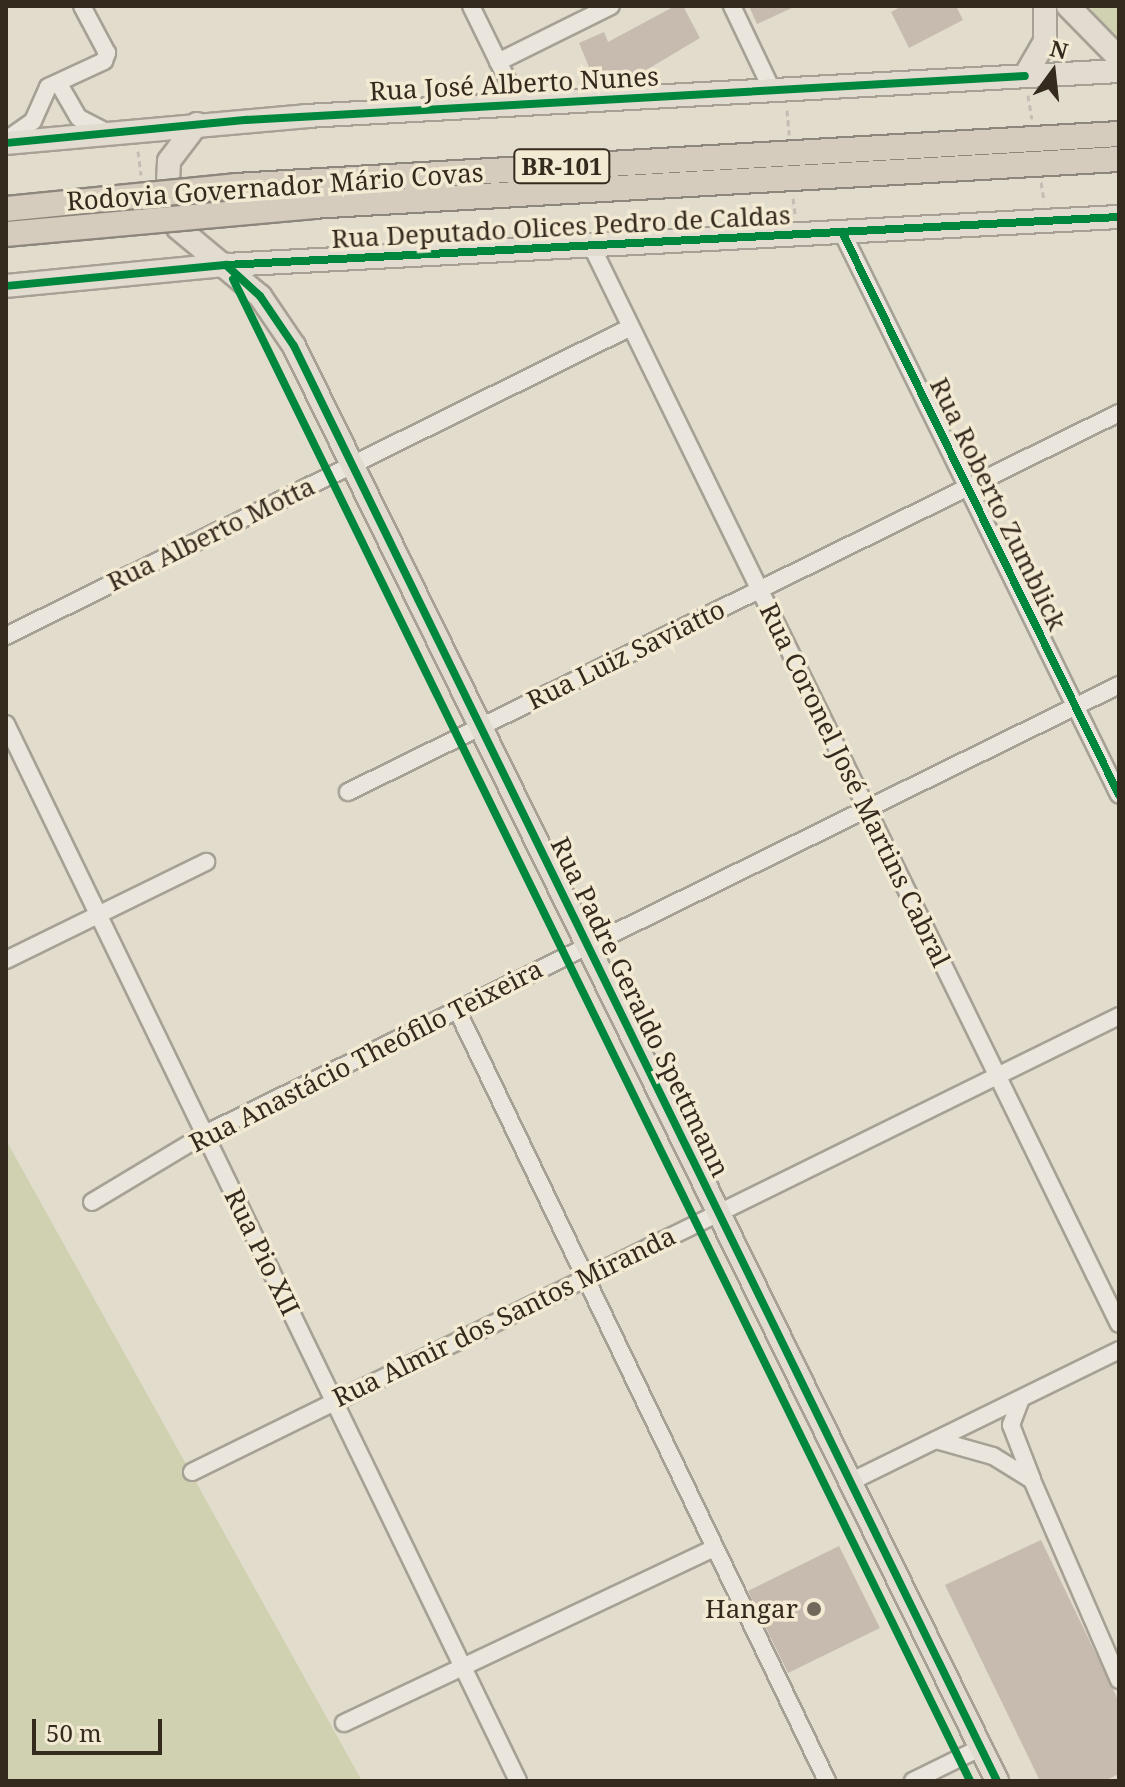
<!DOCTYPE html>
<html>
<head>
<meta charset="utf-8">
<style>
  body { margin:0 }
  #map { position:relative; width:1125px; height:1787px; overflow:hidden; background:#e2dccd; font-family:"Noto Serif",serif }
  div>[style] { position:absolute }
  .green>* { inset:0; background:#d0d1b0 }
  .building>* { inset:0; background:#c6bbae }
  .path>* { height:3px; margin-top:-1.5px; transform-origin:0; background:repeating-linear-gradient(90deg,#c3bdb4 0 6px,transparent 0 10px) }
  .roads { filter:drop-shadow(2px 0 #a7a195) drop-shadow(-2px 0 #a7a195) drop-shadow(0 2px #a7a195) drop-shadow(0 -2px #a7a195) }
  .minor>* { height:16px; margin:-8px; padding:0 8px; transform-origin:8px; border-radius:8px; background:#eae6dd }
  .major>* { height:22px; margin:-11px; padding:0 11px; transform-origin:11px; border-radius:11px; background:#e2dcd0 }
  .bridges { filter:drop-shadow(2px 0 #8d867c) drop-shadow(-2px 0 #8d867c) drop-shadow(0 2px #8d867c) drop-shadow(0 -2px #8d867c) }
  .highway-bridge>* { height:24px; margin:-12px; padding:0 12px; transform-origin:12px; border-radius:12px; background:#d5ccbd }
  .cycleway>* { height:8px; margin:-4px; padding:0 4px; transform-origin:4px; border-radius:4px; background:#00873e }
  .dots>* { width:22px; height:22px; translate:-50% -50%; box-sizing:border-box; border:4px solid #f3ead3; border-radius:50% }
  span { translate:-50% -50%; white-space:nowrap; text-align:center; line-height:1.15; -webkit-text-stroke:7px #f3ead3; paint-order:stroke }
  .shield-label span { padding:2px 6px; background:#f3ead3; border:2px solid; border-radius:6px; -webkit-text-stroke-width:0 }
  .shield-label { font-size:24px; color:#352a1e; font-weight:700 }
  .street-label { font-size:26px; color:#352a1e }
  .poi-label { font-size:26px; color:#352a1e }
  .right { translate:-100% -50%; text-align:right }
  .frame { position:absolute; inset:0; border:8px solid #352a1e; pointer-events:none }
  .north { position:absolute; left:1013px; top:32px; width:80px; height:80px; -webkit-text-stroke:6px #f3ead3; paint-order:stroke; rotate:15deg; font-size:22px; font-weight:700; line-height:32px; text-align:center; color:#352a1e }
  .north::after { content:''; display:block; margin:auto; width:28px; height:36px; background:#352a1e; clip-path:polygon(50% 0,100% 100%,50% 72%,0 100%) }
  .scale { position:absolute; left:32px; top:1719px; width:130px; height:36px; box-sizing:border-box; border:4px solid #352a1e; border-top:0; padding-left:10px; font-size:24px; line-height:28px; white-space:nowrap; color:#352a1e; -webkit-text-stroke:6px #f3ead3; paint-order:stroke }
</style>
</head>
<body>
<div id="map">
  <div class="green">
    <i style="clip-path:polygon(1090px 6px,1119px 6px,1119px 44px,1102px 32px)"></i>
    <i style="clip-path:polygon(6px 1140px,362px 1781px,6px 1781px)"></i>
  </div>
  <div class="building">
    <i style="clip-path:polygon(675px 6px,683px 6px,700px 38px,626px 82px,597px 86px,579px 43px,604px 32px,608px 42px)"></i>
    <i style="clip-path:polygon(749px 6px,796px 6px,757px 24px)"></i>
    <i style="clip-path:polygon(902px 6px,956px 6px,963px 20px,909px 48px,891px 12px)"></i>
    <i style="clip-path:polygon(1041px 1540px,1119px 1702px,1119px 1774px,1104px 1781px,1040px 1781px,945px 1585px)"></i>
    <i style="clip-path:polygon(839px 1546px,880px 1628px,788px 1673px,748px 1591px)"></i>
  </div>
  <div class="path">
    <i style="left:1028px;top:95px;width:24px;rotate:81deg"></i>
    <i style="left:787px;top:110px;width:25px;rotate:85deg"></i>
    <i style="left:138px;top:151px;width:24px;rotate:83deg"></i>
    <i style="left:1041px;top:182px;width:20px;rotate:81deg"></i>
    <i style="left:793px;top:198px;width:16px;rotate:83deg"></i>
  </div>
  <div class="roads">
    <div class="minor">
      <i style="left:471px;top:6px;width:109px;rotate:63.9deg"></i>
      <i style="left:732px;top:6px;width:93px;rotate:64.5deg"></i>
      <i style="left:498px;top:62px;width:126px;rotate:-26.4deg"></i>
      <i style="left:59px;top:84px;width:39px;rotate:60deg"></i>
      <i style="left:79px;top:118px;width:31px;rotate:27deg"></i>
      <i style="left:6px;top:140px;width:33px;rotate:-35deg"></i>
      <i style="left:33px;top:121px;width:37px;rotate:-66deg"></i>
      <i style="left:48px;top:87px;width:62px;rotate:-24.9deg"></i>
      <i style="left:104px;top:61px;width:9px;rotate:-69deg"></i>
      <i style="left:107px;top:53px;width:53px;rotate:-118deg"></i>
      <i style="left:842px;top:232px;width:627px;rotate:63.8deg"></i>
      <i style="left:591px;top:245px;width:1201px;rotate:63.93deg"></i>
      <i style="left:6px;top:636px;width:697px;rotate:-26.31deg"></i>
      <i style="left:6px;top:724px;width:1174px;rotate:64.15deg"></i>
      <i style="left:348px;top:792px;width:859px;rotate:-26.18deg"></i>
      <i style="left:6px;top:960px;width:223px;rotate:-26.1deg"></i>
      <i style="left:457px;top:1010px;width:855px;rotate:64.36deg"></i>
      <i style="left:92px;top:1202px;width:132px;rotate:-31deg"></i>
      <i style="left:205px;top:1134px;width:1018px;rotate:-26.16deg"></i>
      <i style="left:1021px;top:1399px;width:28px;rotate:111deg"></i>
      <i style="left:1011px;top:1425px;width:58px;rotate:68.7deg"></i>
      <i style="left:936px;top:1440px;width:59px;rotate:15.7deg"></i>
      <i style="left:993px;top:1456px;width:46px;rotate:31.6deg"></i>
      <i style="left:1032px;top:1480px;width:218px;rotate:66.5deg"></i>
      <i style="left:192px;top:1472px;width:1033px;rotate:-26.19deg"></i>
      <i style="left:850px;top:1482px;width:300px;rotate:-26.1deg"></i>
      <i style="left:344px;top:1723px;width:410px;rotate:-25.3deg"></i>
      <i style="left:913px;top:1781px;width:75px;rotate:-26.2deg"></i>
    </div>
    <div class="major">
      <i style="left:1068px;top:6px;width:73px;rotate:45.6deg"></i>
      <i style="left:1025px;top:76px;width:39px;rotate:-60deg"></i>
      <i style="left:1045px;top:42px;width:36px;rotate:-90deg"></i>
      <i style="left:197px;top:124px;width:46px;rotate:127.1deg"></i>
      <i style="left:169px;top:161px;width:44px;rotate:92.6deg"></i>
      <i style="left:167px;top:205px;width:25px;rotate:64deg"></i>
      <i style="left:178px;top:228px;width:107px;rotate:39.7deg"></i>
      <i style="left:260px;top:296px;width:60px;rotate:55.8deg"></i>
      <i style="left:294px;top:346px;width:1598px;rotate:63.9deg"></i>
      <i style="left:6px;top:143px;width:301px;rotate:-5.1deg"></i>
      <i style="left:306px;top:116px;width:814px;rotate:-3.17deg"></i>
      <i style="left:6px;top:286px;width:221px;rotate:-5.5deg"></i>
      <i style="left:226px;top:265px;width:894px;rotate:-3.08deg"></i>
    </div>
  </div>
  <div class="bridges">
    <div class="highway-bridge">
      <i style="left:6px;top:209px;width:231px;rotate:-5.7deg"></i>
      <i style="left:236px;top:186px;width:885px;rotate:-3.37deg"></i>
      <i style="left:6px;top:234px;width:306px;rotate:-5.2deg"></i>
      <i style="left:311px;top:206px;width:809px;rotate:-3.33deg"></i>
    </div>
  </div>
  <div class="cycleway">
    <i style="left:6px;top:143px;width:241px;rotate:-5.5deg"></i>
    <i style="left:246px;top:120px;width:780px;rotate:-3.23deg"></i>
    <i style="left:842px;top:232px;width:627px;rotate:63.8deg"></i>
    <i style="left:226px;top:265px;width:46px;rotate:42.4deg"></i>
    <i style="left:260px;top:296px;width:60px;rotate:55.8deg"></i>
    <i style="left:294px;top:346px;width:1598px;rotate:63.9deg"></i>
    <i style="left:233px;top:279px;width:1673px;rotate:63.86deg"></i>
    <i style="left:6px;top:286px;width:221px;rotate:-5.5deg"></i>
    <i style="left:226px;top:265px;width:894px;rotate:-3.08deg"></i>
  </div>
  <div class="dots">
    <i style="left:814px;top:1609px;background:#72685b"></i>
  </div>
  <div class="shield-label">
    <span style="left:562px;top:166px">BR-101</span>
  </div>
  <div class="street-label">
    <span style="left:514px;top:84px;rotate:-3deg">Rua José Alberto Nunes</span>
    <span style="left:275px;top:187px;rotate:-4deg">Rodovia Governador Mário Covas</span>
    <span style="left:561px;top:227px;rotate:-3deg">Rua Deputado Olices Pedro de Caldas</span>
    <span style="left:998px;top:504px;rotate:64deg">Rua Roberto Zumblick</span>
    <span style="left:211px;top:534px;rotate:-26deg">Rua Alberto Motta</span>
    <span style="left:626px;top:655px;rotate:-26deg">Rua Luiz Saviatto</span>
    <span style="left:855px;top:785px;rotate:64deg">Rua Coronel José Martins Cabral</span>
    <span style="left:640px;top:1007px;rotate:64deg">Rua Padre Geraldo Spettmann</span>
    <span style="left:366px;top:1056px;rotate:-27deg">Rua Anastácio Theófilo Teixeira</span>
    <span style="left:262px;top:1252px;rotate:64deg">Rua Pio XII</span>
    <span style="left:504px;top:1317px;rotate:-26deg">Rua Almir dos Santos Miranda</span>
  </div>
  <div class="poi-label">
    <span class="right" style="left:798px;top:1609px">Hangar</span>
  </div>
  <div class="frame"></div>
  <div class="north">N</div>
  <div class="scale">50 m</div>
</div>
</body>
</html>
